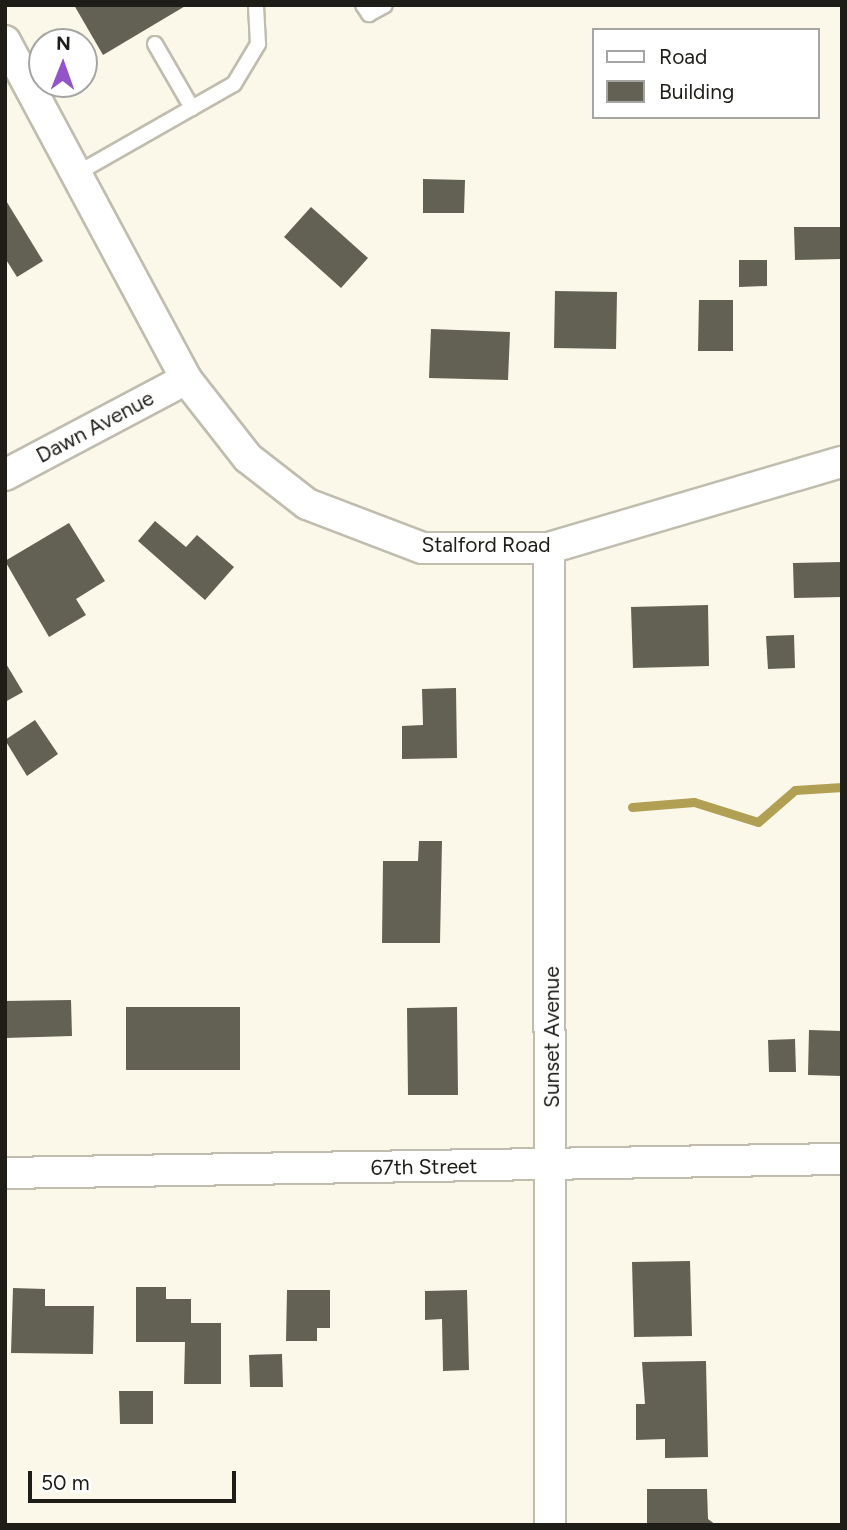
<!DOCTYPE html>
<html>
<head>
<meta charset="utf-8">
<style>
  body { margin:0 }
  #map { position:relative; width:847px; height:1530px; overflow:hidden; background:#fbf8e9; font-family:Figtree,sans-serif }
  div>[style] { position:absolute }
  .stream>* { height:9px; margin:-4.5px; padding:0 4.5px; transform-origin:4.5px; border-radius:4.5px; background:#b1a054 }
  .building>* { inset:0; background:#636054 }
  .roads { filter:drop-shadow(2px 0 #c0bdaf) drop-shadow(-2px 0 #c0bdaf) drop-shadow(0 2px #c0bdaf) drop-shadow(0 -2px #c0bdaf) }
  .service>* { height:14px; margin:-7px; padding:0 7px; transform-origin:7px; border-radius:7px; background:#fff }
  .minor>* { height:30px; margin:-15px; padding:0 15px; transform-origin:15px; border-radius:15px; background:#fff }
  span { translate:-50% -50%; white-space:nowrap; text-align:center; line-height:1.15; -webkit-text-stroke:7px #fff; paint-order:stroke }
  .street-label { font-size:21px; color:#1e1d18 }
  .frame { position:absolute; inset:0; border:7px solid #1e1d18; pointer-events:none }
  .legend { position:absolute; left:592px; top:28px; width:228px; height:91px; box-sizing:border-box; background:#fff; border:2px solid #a5a5a3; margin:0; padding:9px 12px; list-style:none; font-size:21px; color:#1e1d18 }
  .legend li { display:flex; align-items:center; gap:14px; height:35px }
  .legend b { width:35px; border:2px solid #a5a5a3 }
  .north { position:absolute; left:28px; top:28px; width:70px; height:70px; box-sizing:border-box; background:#fff; border:2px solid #a5a5a3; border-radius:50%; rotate:1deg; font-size:19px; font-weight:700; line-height:28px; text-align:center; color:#1e1d18 }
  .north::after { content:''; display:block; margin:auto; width:24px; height:32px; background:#9454c9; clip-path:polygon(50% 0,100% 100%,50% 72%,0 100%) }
  .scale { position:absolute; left:28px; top:1471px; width:208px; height:32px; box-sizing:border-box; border:4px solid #1e1d18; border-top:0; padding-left:9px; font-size:21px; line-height:24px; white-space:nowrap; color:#1e1d18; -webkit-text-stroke:5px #fff; paint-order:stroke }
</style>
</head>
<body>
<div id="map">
  <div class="stream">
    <i style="left:632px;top:807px;width:62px;rotate:-4.6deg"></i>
    <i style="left:694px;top:802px;width:67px;rotate:17.4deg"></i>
    <i style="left:758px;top:822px;width:49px;rotate:-40.9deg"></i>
    <i style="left:795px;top:790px;width:47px;rotate:-3.7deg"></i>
  </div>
  <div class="building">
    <i style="clip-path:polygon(74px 5px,187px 5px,103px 55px)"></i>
    <i style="clip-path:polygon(423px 179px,465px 180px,464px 213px,423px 213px)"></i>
    <i style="clip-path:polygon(5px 199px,43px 261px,17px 277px,5px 258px)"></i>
    <i style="clip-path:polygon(311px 207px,368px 258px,341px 288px,284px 237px)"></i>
    <i style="clip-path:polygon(794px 227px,842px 227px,842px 259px,795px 260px)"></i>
    <i style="clip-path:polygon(739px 260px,767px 260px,767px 286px,739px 287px)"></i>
    <i style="clip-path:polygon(555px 291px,617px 292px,616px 349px,554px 348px)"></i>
    <i style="clip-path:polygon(699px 300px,733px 300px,733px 351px,698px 351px)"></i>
    <i style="clip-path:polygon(431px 329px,510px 332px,508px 380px,429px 378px)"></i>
    <i style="clip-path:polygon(155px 521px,186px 547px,197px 535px,234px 567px,205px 600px,138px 541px)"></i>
    <i style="clip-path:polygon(69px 523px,105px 581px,76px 599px,86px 615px,49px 637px,5px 561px)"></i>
    <i style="clip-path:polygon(842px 562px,842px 597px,794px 598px,793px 563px)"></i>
    <i style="clip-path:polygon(708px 605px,709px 666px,633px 668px,631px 607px)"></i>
    <i style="clip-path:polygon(794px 635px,795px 668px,768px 669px,766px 636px)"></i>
    <i style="clip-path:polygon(5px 662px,23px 692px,5px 702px)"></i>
    <i style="clip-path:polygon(456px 688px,457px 758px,402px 759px,402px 726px,423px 725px,422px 689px)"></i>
    <i style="clip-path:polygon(35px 720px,58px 754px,27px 776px,5px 740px)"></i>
    <i style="clip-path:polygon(419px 841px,442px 841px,440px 943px,382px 943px,383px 861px,418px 861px)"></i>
    <i style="clip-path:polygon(71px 1000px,72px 1036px,5px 1038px,5px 1001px)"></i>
    <i style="clip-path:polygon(126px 1007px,240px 1007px,240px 1070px,126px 1070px)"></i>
    <i style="clip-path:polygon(457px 1007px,458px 1095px,408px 1095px,407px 1008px)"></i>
    <i style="clip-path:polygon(809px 1030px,842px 1031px,842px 1076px,808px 1075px)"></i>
    <i style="clip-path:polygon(795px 1039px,796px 1072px,769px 1072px,768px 1040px)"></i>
    <i style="clip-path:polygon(690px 1261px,692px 1336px,634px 1337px,632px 1262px)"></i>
    <i style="clip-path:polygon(136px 1287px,166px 1287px,166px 1299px,191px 1299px,191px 1323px,221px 1323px,221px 1384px,184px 1384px,185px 1342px,136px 1342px)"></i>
    <i style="clip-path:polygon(13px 1288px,45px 1289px,45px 1306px,94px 1306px,93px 1354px,11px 1353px)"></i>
    <i style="clip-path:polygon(287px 1290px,330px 1290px,330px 1328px,317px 1328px,317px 1341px,286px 1341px)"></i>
    <i style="clip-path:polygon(467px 1290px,469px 1370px,443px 1371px,442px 1319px,425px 1320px,425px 1291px)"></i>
    <i style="clip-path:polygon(282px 1354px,283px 1387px,250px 1387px,249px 1355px)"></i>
    <i style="clip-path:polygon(706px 1361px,708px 1457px,665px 1458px,665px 1439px,636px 1440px,636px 1404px,645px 1404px,642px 1362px)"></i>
    <i style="clip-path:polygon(119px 1391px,153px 1391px,153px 1424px,120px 1424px)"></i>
    <i style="clip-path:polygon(647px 1489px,707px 1489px,708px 1519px,716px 1525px,647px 1525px)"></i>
  </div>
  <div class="roads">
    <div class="service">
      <i style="left:363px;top:5px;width:11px;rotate:56deg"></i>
      <i style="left:369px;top:14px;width:18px;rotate:-29deg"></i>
      <i style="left:155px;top:44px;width:74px;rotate:60deg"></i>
      <i style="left:76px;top:174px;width:182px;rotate:-29.7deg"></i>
      <i style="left:234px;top:84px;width:47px;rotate:-59deg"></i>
      <i style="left:258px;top:44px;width:39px;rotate:-93deg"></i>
    </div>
    <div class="minor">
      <i style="left:5px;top:41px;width:383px;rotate:61.8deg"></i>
      <i style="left:186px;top:379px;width:100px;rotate:51.9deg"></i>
      <i style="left:248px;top:458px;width:75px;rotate:37.9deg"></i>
      <i style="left:307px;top:504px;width:123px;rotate:20.9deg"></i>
      <i style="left:422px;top:548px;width:127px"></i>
      <i style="left:549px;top:548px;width:305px;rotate:-16.4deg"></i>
      <i style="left:5px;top:475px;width:205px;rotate:-27.9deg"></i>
      <i style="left:549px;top:548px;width:977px;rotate:89.94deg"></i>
      <i style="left:5px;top:1173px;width:837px;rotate:-0.96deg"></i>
    </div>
  </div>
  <div class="street-label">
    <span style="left:95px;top:427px;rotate:-28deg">Dawn Avenue</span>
    <span style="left:486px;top:545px">Stalford Road</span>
    <span style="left:552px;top:1037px;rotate:-90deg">Sunset Avenue</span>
    <span style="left:424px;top:1167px;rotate:-1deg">67th Street</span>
  </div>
  <div class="frame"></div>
  <ul class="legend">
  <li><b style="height:9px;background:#fff"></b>Road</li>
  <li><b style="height:19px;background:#636054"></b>Building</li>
  </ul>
  <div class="north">N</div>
  <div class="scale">50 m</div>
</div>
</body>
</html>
